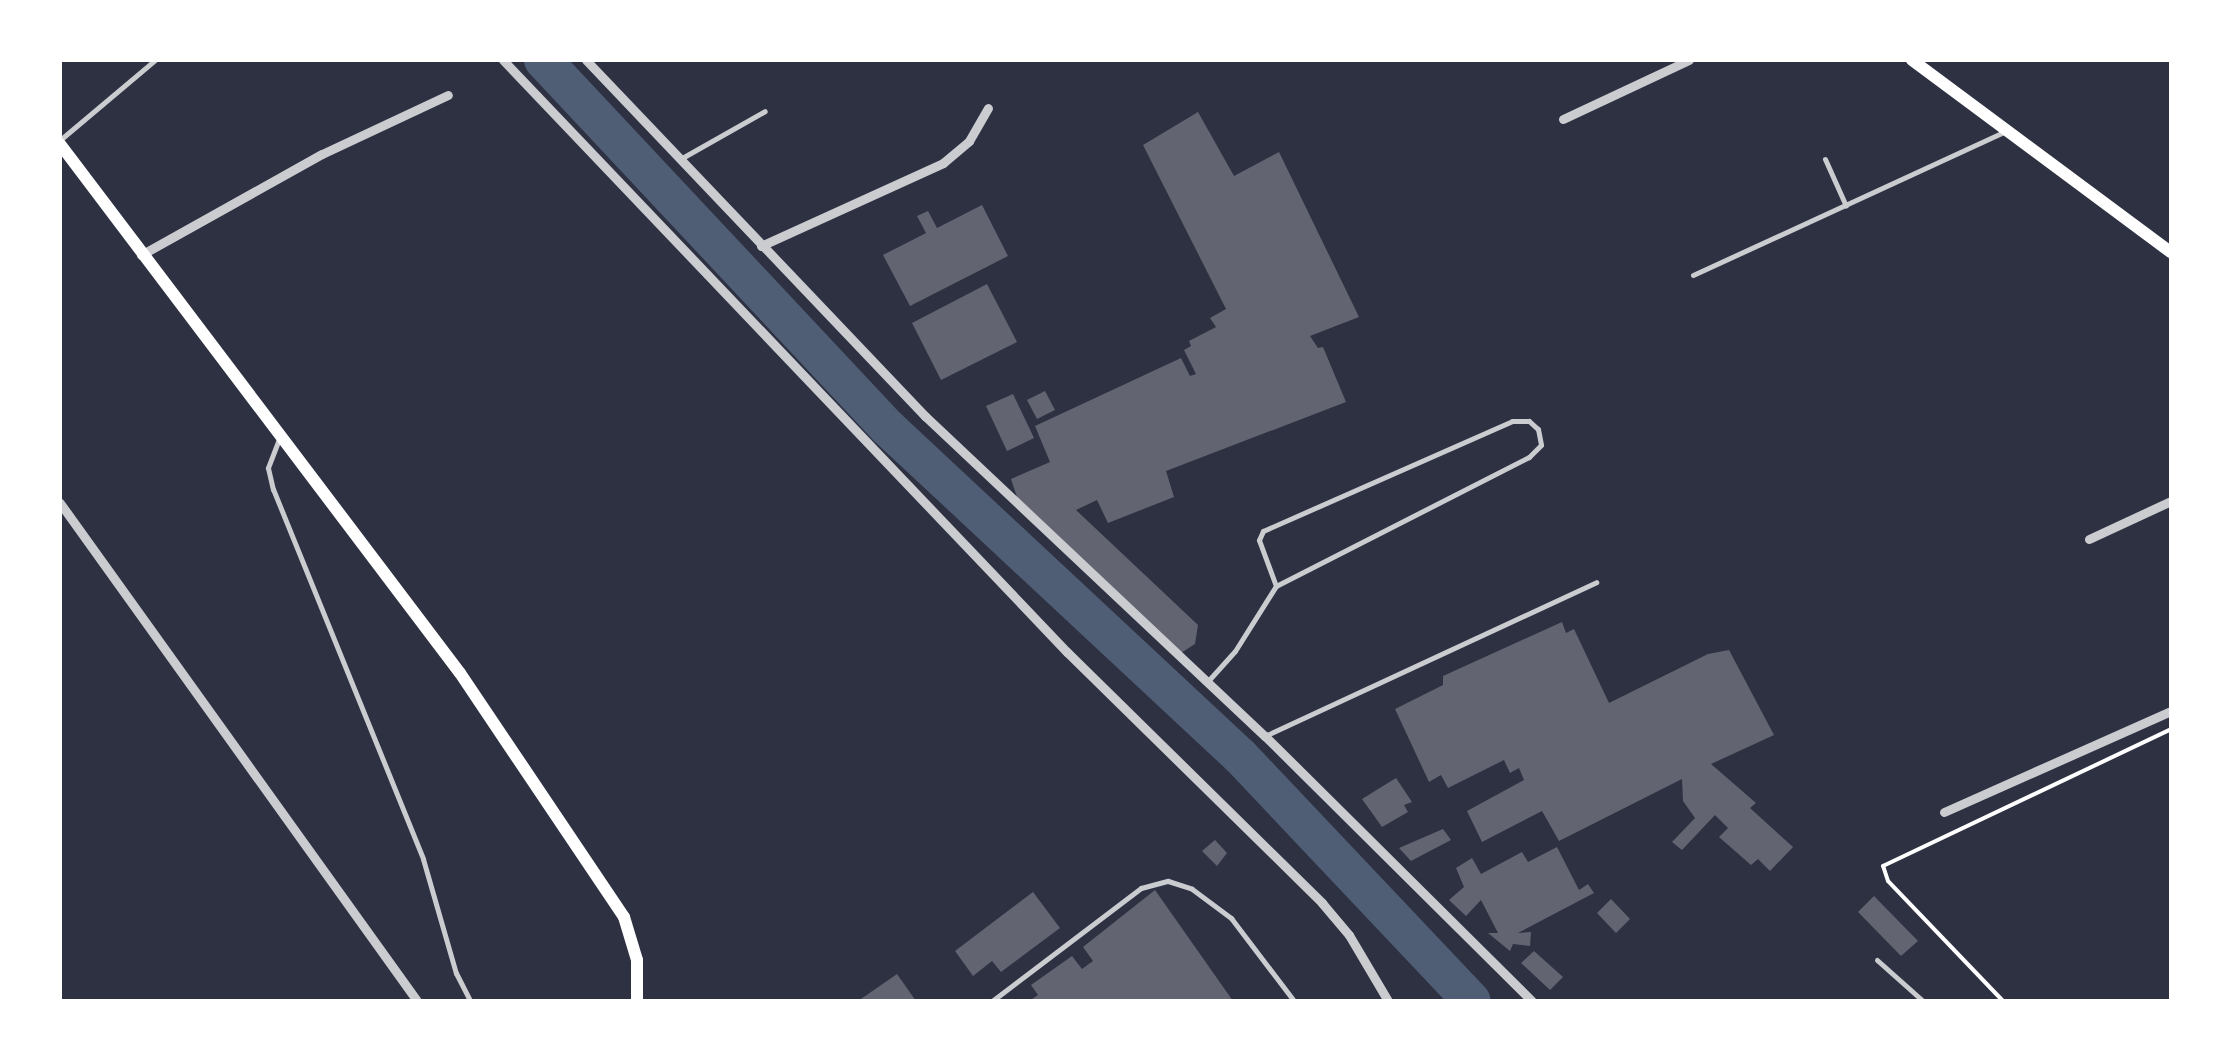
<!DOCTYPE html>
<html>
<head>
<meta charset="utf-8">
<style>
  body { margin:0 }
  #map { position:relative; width:2231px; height:1061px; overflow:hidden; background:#2d3142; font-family:"DejaVu Sans",sans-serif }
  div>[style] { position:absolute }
  .river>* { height:38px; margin:-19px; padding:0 19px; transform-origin:19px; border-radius:19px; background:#4f5d75 }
  .building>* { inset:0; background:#626471 }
  .path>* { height:4px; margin:-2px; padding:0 2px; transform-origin:2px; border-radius:2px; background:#fff }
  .service>* { height:5px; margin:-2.5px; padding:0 2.5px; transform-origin:2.5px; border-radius:2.5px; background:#caccd0 }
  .minor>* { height:9px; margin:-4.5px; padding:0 4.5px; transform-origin:4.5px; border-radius:4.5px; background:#caccd0 }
  .secondary>* { height:12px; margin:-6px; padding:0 6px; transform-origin:6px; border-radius:6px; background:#fff }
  span { translate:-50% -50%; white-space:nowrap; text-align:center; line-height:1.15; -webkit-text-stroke:9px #fff; paint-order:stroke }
  .frame { position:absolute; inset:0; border:62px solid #fff; pointer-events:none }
</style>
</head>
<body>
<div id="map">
  <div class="river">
    <i style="left:543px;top:60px;width:503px;rotate:46.85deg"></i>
    <i style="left:887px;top:427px;width:483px;rotate:43deg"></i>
    <i style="left:1240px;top:756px;width:337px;rotate:46.6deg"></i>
  </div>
  <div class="building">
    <i style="clip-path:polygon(1198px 112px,1234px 176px,1279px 152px,1359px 317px,1310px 336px,1318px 348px,1323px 347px,1346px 402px,1166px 471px,1174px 497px,1108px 523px,1097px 500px,1076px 510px,1198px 625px,1195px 644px,1181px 653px,1017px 497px,1011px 479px,1050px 462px,1035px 426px,1181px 358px,1190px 376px,1196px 374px,1184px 350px,1191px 346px,1189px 341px,1216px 327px,1210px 318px,1226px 309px,1143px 145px)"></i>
    <i style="clip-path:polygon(982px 205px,1008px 256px,910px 306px,883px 255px,926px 233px,917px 216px,928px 211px,937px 228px)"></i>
    <i style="clip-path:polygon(987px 284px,1017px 342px,941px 380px,912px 323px)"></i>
    <i style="clip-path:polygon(1045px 391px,1055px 410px,1037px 419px,1027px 400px)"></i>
    <i style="clip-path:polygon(1013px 394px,1034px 438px,1007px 451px,986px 406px)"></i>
    <i style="clip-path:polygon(1562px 622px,1566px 633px,1574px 629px,1609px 703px,1708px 654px,1729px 650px,1774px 735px,1711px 764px,1756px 803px,1750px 808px,1793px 847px,1770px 871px,1758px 859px,1751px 865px,1719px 837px,1728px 828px,1715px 815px,1682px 850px,1672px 842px,1695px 818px,1683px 801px,1682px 779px,1559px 841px,1542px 811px,1482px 842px,1467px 811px,1524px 780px,1519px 768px,1510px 773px,1504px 760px,1448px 788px,1441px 775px,1429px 782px,1395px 709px,1443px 685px,1443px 676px)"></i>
    <i style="clip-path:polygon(1396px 778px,1412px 802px,1404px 805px,1408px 812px,1382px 827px,1362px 799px)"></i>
    <i style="clip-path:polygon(1443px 829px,1451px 840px,1411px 861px,1399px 848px)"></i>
    <i style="clip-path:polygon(1215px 840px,1227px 853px,1217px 866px,1202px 851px)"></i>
    <i style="clip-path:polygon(1557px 847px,1579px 890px,1588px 884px,1594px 893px,1518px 933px,1531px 932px,1530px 946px,1513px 944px,1510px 951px,1488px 933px,1498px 933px,1481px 900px,1466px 916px,1449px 900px,1464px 887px,1456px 868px,1472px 858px,1481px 874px,1522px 852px,1528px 862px)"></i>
    <i style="clip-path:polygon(1155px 890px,1233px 1001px,1029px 1001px,1038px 995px,1031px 985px,1072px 956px,1082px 969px,1093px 961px,1083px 947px)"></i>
    <i style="clip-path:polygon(1033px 892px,1060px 928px,1001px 972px,992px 961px,973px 976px,955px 951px)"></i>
    <i style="clip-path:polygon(1874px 896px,1918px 941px,1901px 956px,1858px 912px)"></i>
    <i style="clip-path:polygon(1611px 899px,1630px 919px,1616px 933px,1597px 913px)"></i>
    <i style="clip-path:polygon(1534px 951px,1563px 977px,1550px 990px,1521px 963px)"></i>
    <i style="clip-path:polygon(897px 974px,916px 1001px,858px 1001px)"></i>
  </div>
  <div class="path">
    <i style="left:2003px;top:1001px;width:166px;rotate:-133.8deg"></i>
    <i style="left:1888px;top:881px;width:16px;rotate:-108deg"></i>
    <i style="left:1883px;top:866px;width:319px;rotate:-25.4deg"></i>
  </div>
  <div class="service">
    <i style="left:60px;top:140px;width:124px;rotate:-40.1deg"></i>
    <i style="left:682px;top:158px;width:95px;rotate:-29.5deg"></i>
    <i style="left:1825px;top:159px;width:51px;rotate:65.9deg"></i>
    <i style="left:1693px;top:275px;width:342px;rotate:-24.7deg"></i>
    <i style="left:279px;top:439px;width:31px;rotate:111deg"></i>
    <i style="left:268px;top:468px;width:22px;rotate:77deg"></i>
    <i style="left:273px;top:489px;width:399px;rotate:67.9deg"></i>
    <i style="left:423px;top:859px;width:119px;rotate:73.9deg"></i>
    <i style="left:456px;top:973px;width:31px;rotate:63deg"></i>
    <i style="left:1208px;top:681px;width:40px;rotate:-48deg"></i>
    <i style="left:1235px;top:651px;width:77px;rotate:-57.8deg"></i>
    <i style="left:1276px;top:586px;width:49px;rotate:-110.3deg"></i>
    <i style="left:1259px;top:540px;width:10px;rotate:-66deg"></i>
    <i style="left:1263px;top:531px;width:272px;rotate:-23.8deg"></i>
    <i style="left:1512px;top:421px;width:17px"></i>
    <i style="left:1529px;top:421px;width:12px;rotate:42deg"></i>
    <i style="left:1538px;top:429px;width:16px;rotate:79deg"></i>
    <i style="left:1541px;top:445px;width:17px;rotate:135deg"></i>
    <i style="left:1529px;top:457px;width:284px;rotate:153deg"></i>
    <i style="left:1267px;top:735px;width:363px;rotate:-24.9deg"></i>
    <i style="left:1877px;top:960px;width:62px;rotate:41.7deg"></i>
    <i style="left:992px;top:1001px;width:187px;rotate:-37.2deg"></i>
    <i style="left:1141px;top:888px;width:28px;rotate:-15deg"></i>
    <i style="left:1168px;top:881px;width:25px;rotate:18deg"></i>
    <i style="left:1192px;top:889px;width:49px;rotate:36.6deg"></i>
    <i style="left:1231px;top:918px;width:104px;rotate:52.8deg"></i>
  </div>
  <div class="minor">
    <i style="left:503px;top:60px;width:818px;rotate:46.39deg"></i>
    <i style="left:1067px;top:652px;width:358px;rotate:44.5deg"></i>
    <i style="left:1322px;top:903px;width:42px;rotate:49.8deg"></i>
    <i style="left:1349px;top:935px;width:77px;rotate:59.4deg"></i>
    <i style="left:586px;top:60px;width:492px;rotate:46.4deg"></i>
    <i style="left:925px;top:416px;width:467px;rotate:43.3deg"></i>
    <i style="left:1265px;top:736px;width:376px;rotate:44.8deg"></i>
    <i style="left:1563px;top:119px;width:139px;rotate:-25.1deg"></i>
    <i style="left:761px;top:246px;width:200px;rotate:-24.5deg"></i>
    <i style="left:943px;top:163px;width:34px;rotate:-40deg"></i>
    <i style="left:969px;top:141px;width:38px;rotate:-60deg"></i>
    <i style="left:141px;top:255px;width:207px;rotate:-29.2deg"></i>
    <i style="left:322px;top:154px;width:139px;rotate:-25.1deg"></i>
    <i style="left:60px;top:503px;width:613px;rotate:54.36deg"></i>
    <i style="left:2089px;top:539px;width:90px;rotate:-24.9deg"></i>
    <i style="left:1944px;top:812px;width:248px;rotate:-24deg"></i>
  </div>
  <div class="secondary">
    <i style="left:1912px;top:60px;width:322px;rotate:36.6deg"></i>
    <i style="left:60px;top:144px;width:663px;rotate:52.91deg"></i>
    <i style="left:460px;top:673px;width:294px;rotate:56.1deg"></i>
    <i style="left:624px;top:917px;width:45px;rotate:73.2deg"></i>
    <i style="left:637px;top:960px;width:41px;rotate:90deg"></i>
  </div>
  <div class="frame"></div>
</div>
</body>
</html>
